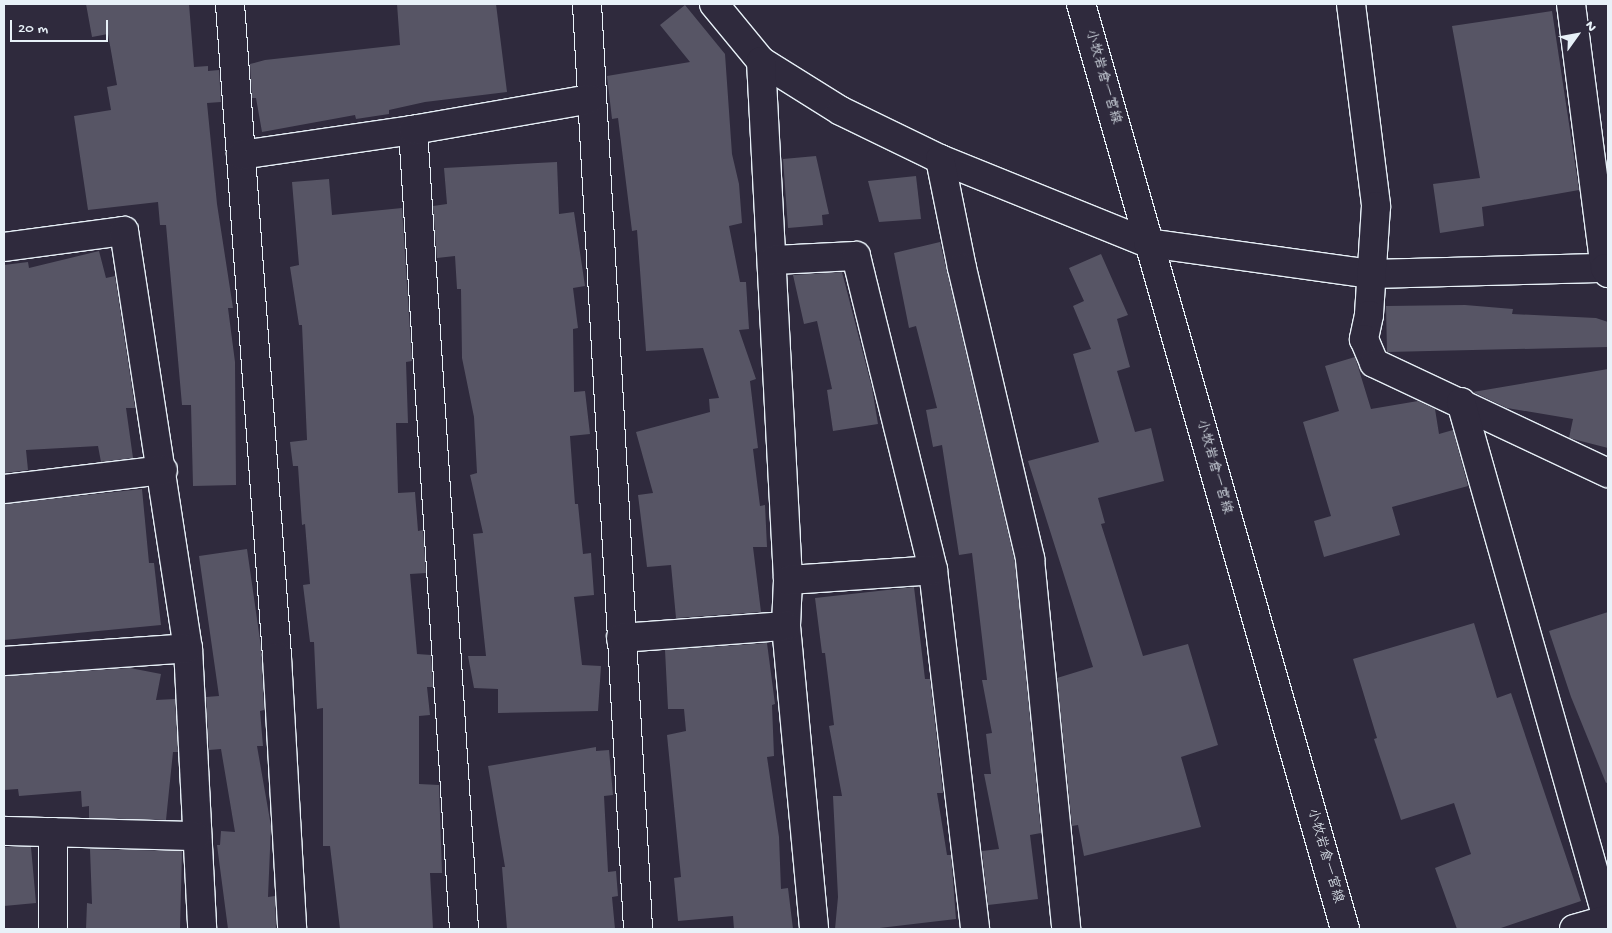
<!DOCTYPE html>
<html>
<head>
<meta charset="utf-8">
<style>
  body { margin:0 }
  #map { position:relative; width:1612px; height:933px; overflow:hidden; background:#2f2a3d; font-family:"Gochi Hand","Klee One",sans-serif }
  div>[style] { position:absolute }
  .building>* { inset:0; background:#575565 }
  .roads { filter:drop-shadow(1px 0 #e8f1f8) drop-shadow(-1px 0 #e8f1f8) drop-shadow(0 1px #e8f1f8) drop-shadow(0 -1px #e8f1f8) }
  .minor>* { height:28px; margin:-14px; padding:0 14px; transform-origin:14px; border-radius:14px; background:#2f2a3d }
  .major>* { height:28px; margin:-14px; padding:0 14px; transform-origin:14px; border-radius:14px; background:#2f2a3d }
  span { translate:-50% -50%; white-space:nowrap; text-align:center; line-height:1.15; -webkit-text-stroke:4px #2f2a3d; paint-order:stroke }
  .street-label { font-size:14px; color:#e8f1f8 }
  .frame { position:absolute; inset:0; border:5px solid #e8f1f8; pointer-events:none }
  .north { position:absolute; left:1552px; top:10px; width:50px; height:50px; -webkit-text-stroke:4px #2f2a3d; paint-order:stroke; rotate:58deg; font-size:14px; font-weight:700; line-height:20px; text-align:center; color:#e8f1f8 }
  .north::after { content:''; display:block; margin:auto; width:18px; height:22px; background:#e8f1f8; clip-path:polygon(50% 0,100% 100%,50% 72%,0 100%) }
  .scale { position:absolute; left:10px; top:20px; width:98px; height:22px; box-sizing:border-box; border:2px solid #e8f1f8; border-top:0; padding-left:6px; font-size:15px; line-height:18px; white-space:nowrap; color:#e8f1f8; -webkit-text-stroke:4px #2f2a3d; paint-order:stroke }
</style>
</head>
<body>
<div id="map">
  <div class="building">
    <i style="clip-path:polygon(86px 4px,189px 4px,194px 67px,208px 66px,208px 71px,219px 70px,221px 102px,207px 103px,217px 204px,233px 308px,228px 308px,235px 362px,236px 485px,193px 486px,191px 405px,182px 405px,166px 225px,160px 225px,158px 202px,88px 210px,74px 116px,111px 110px,107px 87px,117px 85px,108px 34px,92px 37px)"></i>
    <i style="clip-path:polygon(397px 4px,496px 4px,507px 92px,425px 102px,389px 110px,389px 114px,356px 119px,355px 115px,262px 132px,256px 98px,252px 98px,250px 64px,265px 60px,400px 45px)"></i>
    <i style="clip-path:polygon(685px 5px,725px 54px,732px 154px,739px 184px,742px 223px,729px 226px,740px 282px,746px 282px,749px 329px,739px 330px,756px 379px,750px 381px,758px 448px,753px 449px,760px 506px,765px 505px,767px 547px,753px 547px,761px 612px,676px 618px,671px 565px,647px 567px,638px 495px,653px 493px,636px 432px,710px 412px,709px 399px,719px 398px,703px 348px,646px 351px,637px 230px,632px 231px,618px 118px,612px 119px,607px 76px,690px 62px,660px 25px)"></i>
    <i style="clip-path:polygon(1552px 11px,1579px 190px,1482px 207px,1484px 226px,1440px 233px,1433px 184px,1480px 178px,1452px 26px)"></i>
    <i style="clip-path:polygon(816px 156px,829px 214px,822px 215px,823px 225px,788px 228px,783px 159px)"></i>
    <i style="clip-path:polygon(557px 162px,559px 214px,574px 212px,585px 286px,573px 288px,578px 328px,573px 329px,574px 392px,585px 391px,590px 434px,570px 436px,575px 504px,578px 504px,583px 554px,591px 553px,594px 595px,574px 597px,582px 665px,601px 666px,598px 711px,498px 713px,498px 689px,474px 688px,468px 656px,486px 656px,473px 534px,483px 533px,470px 475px,477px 473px,474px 417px,462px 358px,461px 289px,457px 289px,455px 256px,437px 258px,433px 206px,447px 204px,444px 168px)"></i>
    <i style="clip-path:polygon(916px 176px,921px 219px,879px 222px,868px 181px)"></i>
    <i style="clip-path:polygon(329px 179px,332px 215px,402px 208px,412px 361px,406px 362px,408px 423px,396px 423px,398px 493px,415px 492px,418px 531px,423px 530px,426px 573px,410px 574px,417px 654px,431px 655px,433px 687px,427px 687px,430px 715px,419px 716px,419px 784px,439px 785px,442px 873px,430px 873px,433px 929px,340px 929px,330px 846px,323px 846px,323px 708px,317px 709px,314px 642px,310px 642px,303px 585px,310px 584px,305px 524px,302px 525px,298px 466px,293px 466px,290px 442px,307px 440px,302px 325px,299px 325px,290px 267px,299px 265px,292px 182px)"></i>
    <i style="clip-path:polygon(940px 242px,1015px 562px,1041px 833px,1030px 835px,1038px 899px,988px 905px,982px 851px,999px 849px,984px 774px,991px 774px,986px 734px,992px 733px,982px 680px,987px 680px,972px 553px,959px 555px,942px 445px,933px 447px,926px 410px,937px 408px,916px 326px,909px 328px,894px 253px)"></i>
    <i style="clip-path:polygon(99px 251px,106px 278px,115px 276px,135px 408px,126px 408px,133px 458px,101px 462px,98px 446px,26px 450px,28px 470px,4px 473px,4px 265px,28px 262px,29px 268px)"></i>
    <i style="clip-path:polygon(1101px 254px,1128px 315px,1117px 319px,1130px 367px,1117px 371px,1135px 432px,1151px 428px,1164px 481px,1098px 498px,1105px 523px,1101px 524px,1143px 656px,1188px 644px,1218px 745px,1181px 757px,1201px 827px,1084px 856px,1078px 825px,1072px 826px,1057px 678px,1093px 667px,1028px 461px,1099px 442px,1073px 354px,1091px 349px,1073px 306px,1084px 301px,1069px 268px)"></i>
    <i style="clip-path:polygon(842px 272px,872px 388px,878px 424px,833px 431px,827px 390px,832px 389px,817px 321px,804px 324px,793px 275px)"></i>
    <i style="clip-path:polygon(1465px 305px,1513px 309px,1512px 314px,1596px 318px,1608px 322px,1608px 347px,1387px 352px,1386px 306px)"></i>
    <i style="clip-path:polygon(1355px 357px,1371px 409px,1418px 401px,1435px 409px,1439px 434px,1453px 430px,1468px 486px,1392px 507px,1400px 535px,1324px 557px,1314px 521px,1331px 516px,1303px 422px,1339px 411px,1325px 366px)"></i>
    <i style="clip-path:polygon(1608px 369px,1608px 448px,1569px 438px,1573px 419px,1507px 408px,1473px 392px)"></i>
    <i style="clip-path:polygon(142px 489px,149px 563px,154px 563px,161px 625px,4px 640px,4px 504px)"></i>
    <i style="clip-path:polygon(247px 549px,261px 647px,264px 710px,260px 711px,263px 746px,257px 746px,271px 826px,268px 897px,275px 896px,276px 929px,228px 929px,217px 845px,220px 845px,221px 831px,235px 832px,221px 749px,209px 750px,206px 697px,219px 696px,199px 556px)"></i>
    <i style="clip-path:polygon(914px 587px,925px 679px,930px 679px,943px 793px,937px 793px,947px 855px,951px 855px,956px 919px,871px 929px,835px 929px,838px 897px,833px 796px,842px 796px,829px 726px,834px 725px,825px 653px,822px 653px,815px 598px)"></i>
    <i style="clip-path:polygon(1608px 612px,1608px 782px,1606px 783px,1571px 697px,1549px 631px)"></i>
    <i style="clip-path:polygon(1474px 623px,1497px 698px,1511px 693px,1581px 901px,1498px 929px,1457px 929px,1435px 868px,1471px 854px,1454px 803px,1401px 820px,1374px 739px,1377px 738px,1353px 659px)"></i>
    <i style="clip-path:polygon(767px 643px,775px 704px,772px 705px,774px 756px,767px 757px,779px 837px,781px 889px,788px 888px,793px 929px,734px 929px,733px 916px,678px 921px,674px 878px,681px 877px,667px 735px,686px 731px,684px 709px,668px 709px,665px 650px)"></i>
    <i style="clip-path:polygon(130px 668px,161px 674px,156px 700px,175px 699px,178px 752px,173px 752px,166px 820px,89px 818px,89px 806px,82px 807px,81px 791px,19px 796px,18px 789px,4px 790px,4px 676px)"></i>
    <i style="clip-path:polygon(596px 747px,596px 751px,609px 750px,613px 795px,604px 796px,608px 872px,616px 871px,618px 896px,612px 897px,615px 929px,507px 929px,502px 867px,505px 867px,488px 766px)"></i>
    <i style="clip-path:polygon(4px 847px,31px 847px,36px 903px,4px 906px)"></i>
    <i style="clip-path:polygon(90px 849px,182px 851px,180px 929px,86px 929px,87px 903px,92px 904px)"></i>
  </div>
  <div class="roads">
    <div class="minor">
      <i style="left:230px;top:4px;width:655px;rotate:85.88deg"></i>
      <i style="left:277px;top:657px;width:272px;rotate:86.8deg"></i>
      <i style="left:587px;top:4px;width:926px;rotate:86.84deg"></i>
      <i style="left:714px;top:4px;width:74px;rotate:50.5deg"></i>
      <i style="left:761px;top:61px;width:94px;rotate:32deg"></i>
      <i style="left:841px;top:111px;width:110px;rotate:25.9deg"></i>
      <i style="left:940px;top:159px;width:224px;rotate:22deg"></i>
      <i style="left:1148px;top:243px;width:226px;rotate:7.9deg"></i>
      <i style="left:1372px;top:274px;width:236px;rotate:-1.5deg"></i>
      <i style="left:1351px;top:4px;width:204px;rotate:82.9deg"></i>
      <i style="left:1376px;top:206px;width:109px;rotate:93.7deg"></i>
      <i style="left:1369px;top:315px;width:25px;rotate:102deg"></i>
      <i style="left:1364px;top:339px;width:26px;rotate:67deg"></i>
      <i style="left:1374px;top:363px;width:259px;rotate:25.2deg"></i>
      <i style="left:1571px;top:4px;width:266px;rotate:82.7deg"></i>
      <i style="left:1605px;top:268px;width:6px;rotate:59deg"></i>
      <i style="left:761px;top:61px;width:520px;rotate:87.02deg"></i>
      <i style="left:788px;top:580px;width:46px;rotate:92.5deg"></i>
      <i style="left:786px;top:626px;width:304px;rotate:84.7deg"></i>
      <i style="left:241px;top:155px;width:174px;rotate:-8.3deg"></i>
      <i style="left:940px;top:159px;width:111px;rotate:78.6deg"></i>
      <i style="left:962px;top:268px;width:299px;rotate:76.8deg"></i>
      <i style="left:1030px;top:559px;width:372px;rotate:84.4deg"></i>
      <i style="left:4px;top:247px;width:121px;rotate:-7.6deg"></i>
      <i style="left:124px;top:231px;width:422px;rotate:81.3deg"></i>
      <i style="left:188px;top:648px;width:281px;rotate:87.1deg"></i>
      <i style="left:773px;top:260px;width:83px;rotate:-2.8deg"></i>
      <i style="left:856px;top:256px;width:323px;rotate:76.2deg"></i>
      <i style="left:933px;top:570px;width:361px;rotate:83.3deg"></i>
      <i style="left:1461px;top:402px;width:540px;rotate:74.21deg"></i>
      <i style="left:4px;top:489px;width:160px;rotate:-6.8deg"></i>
      <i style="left:788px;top:580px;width:145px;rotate:-3.9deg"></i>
      <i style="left:621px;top:638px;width:165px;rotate:-4.2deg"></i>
      <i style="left:4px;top:661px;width:184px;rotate:-4deg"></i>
      <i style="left:4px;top:831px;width:192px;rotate:1.5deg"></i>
      <i style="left:53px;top:929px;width:97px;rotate:-90deg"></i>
      <i style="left:464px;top:929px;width:801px;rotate:-93.65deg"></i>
      <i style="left:413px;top:130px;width:180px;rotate:-9.9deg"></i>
      <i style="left:1574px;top:929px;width:35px;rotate:-16deg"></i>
    </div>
    <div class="major">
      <i style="left:1081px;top:4px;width:962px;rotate:74.07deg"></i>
    </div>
  </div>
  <div class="street-label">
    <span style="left:1102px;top:77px;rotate:74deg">小牧岩倉一宮線</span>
    <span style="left:1213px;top:467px;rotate:74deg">小牧岩倉一宮線</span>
    <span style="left:1324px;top:856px;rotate:74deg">小牧岩倉一宮線</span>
  </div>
  <div class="frame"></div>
  <div class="north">N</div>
  <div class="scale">20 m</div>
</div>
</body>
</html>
